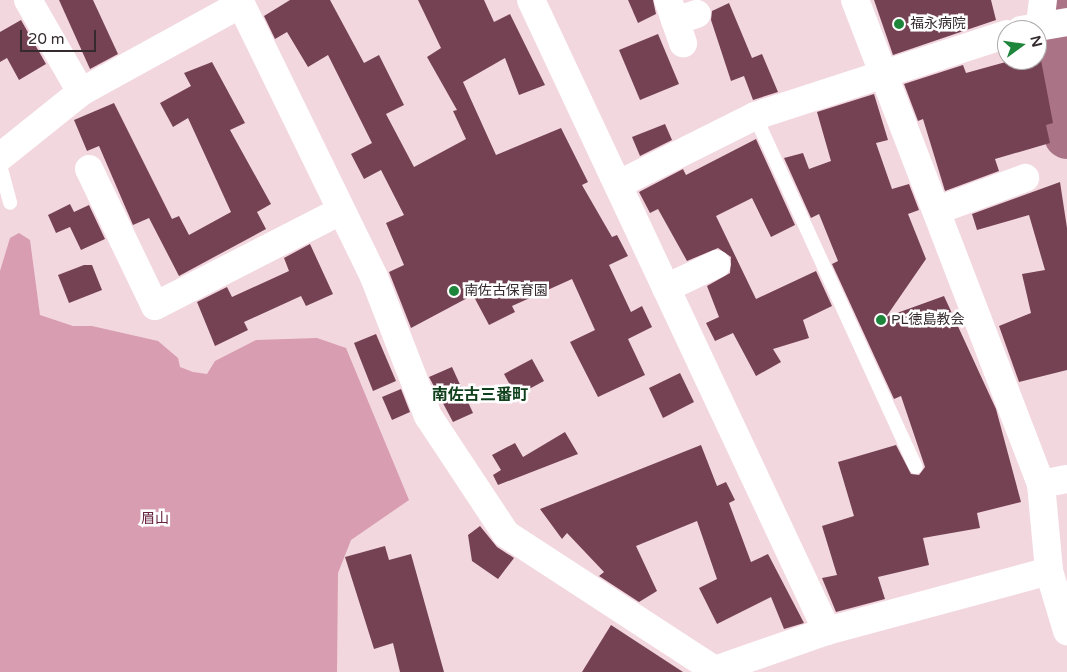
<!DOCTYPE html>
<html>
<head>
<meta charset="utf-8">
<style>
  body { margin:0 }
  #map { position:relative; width:1067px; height:672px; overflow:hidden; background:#f2d7df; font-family:"Varela Round","Noto Sans JP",sans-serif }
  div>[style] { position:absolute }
  .forest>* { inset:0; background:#d89db0 }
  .river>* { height:46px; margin:-23px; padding:0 23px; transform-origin:23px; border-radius:23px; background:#ab7486 }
  .building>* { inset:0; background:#754254 }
  .lane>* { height:14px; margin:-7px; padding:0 7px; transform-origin:7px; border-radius:7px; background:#fff }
  .street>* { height:28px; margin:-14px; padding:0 14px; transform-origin:14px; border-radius:14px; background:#fff }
  .dots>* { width:14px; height:14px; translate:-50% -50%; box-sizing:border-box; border:2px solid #fff; border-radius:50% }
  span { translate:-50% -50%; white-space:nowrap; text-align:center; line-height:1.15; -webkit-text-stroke:5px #fff; paint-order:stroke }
  .poi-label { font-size:14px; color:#352b2e }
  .left { translate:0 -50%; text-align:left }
  .park-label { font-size:14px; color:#67223e }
  .quarter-label { font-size:16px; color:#10401c; font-weight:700 }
  .north { position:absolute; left:997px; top:20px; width:50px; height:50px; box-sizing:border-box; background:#fff; border:1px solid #aeaaab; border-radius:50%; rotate:76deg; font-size:14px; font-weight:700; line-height:20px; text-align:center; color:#352b2e }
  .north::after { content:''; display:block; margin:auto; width:18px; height:22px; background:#1e863b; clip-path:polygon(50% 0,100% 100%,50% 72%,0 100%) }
  .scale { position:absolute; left:20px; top:30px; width:76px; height:22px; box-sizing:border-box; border:2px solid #352b2e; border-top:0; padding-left:6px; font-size:15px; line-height:18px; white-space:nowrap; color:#352b2e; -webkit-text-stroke:4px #fff; paint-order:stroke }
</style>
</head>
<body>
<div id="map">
  <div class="forest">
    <i style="clip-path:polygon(19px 233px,30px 240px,40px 315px,73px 326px,92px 326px,158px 341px,178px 358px,180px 367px,193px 372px,207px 374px,215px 361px,256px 340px,317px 338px,346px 348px,409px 500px,351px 540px,338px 573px,337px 672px,0 672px,0 271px,10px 238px)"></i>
  </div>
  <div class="river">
    <i style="left:1054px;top:0;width:33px;rotate:93deg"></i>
    <i style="left:1052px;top:33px;width:104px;rotate:81.7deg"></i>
  </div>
  <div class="building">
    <i style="clip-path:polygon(59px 0,93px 0,118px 54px,90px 69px)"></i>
    <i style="clip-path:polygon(290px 0,330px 0,364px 63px,379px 55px,404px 105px,386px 114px,414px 167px,466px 139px,453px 111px,457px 110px,427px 57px,441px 48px,418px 0,484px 0,494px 22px,510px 14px,545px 85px,519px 95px,505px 58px,463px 82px,496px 155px,561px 128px,588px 182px,582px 185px,612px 237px,617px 235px,628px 256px,609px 265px,631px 312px,642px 306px,652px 327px,628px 339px,645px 375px,598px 397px,570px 342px,595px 330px,572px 279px,512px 306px,515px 312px,489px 325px,473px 295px,411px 328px,389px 272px,404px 265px,386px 223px,404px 215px,381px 170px,364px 179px,351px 154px,372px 143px,328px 55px,308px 67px,287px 32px,275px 39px,264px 16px)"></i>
    <i style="clip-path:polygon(628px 0,653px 0,656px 14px,638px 23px)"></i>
    <i style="clip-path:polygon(874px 0,991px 0,996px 20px,893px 55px)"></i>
    <i style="clip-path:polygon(729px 3px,752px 58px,762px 54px,778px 92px,753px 100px,744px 76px,731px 81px,711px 20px,712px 11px)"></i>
    <i style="clip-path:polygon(21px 20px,46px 64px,19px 80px,7px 58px,0 62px,0 32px)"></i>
    <i style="clip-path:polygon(658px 34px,679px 84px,640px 100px,619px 50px)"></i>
    <i style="clip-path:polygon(1013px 60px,1041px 60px,1053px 123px,1046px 125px,1050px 143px,995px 159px,999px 171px,945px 191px,923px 119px,918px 121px,904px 84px,963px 65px,966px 73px)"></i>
    <i style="clip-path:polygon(212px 62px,245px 123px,230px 130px,271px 204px,257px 212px,266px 229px,179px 276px,149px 218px,133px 225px,99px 146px,87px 151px,74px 120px,114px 103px,172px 219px,179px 216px,189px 235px,231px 212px,188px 118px,173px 127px,160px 103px,191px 86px,184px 73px)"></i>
    <i style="clip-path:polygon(874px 94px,888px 140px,876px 143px,892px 189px,909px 184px,919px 210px,908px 214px,926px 259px,886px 317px,944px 296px,996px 409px,1021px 502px,977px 513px,980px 528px,923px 538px,929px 565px,878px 577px,885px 599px,836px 612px,822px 578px,837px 575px,822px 526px,854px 516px,838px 462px,896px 445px,911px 474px,919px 475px,925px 467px,901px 396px,894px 399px,832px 264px,838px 261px,819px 214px,811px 218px,784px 158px,803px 153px,809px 169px,831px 161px,817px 112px)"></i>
    <i style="clip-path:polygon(665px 124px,672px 140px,640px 156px,632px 137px)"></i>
    <i style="clip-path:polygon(756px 139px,795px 225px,771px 237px,752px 198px,716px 216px,756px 299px,816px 271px,832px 306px,803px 320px,809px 338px,773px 349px,781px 362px,756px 376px,733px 333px,715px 341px,706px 323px,719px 317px,707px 286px,730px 273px,731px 257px,718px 248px,687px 261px,658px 209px,650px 213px,639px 192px,683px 169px,686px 175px)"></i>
    <i style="clip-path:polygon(1060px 182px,1067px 228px,1067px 370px,1019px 382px,999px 326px,1031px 313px,1022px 274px,1045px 270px,1029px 215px,977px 230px,972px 214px)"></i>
    <i style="clip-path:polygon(70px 204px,74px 212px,89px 205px,105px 239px,81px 250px,70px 227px,56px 233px,48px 215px)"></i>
    <i style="clip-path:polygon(310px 244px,333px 294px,306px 306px,301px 296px,244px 322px,248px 330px,215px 346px,197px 302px,227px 287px,232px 297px,289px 271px,284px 258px)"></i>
    <i style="clip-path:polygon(84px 265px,92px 265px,102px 290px,69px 303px,58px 275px)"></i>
    <i style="clip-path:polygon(376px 334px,396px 381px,373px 391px,354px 343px)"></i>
    <i style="clip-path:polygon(532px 359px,544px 381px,516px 396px,504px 374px)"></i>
    <i style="clip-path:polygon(452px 367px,473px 413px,453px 422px,429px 377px)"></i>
    <i style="clip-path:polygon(680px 373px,694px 402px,663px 418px,649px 388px)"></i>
    <i style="clip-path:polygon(401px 389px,410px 412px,392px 420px,382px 397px)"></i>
    <i style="clip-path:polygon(565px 432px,578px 454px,498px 485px,493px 475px,501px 470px,492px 455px,515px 443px,523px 457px)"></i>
    <i style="clip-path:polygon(701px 445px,717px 486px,726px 482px,735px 500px,729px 503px,751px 562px,768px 554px,804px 623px,784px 629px,771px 597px,717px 624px,699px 588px,717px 579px,697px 521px,636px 546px,657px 591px,639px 602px,599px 576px,604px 572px,567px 533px,562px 539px,540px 509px)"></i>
    <i style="clip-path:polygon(480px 526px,497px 547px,514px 558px,498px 579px,472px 561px,468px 535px)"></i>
    <i style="clip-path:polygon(385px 546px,389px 560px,411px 554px,444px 672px,400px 672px,393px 643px,374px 649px,345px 557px)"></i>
    <i style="clip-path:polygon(611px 625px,683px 672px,582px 672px)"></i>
  </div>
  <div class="lane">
    <i style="left:755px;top:116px;width:386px;rotate:65.4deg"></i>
    <i style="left:0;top:165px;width:39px;rotate:75deg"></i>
  </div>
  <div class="street">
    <i style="left:28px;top:0;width:106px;rotate:60.1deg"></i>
    <i style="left:239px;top:0;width:308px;rotate:64deg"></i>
    <i style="left:374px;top:277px;width:149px;rotate:68.8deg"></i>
    <i style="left:428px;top:416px;width:141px;rotate:56.5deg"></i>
    <i style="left:506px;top:534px;width:249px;rotate:33.1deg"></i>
    <i style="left:715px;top:670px;width:119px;rotate:-19.2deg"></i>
    <i style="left:827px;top:631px;width:230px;rotate:-15.1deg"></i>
    <i style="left:531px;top:0;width:697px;rotate:64.87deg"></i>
    <i style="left:668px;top:0;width:46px;rotate:70.8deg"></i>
    <i style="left:855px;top:0;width:519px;rotate:68.98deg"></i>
    <i style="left:1041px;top:484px;width:87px;rotate:84.7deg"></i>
    <i style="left:1049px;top:571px;width:63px;rotate:73.3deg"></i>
    <i style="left:675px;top:21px;width:23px;rotate:-18deg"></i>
    <i style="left:1040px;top:24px;width:24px;rotate:-83deg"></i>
    <i style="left:1021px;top:30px;width:47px;rotate:-9.9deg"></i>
    <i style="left:0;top:157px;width:104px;rotate:-38.7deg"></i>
    <i style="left:81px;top:92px;width:183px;rotate:-28.8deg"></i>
    <i style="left:89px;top:169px;width:152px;rotate:64.3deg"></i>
    <i style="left:155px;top:306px;width:209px;rotate:-27.1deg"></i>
    <i style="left:619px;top:184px;width:152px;rotate:-26.6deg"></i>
    <i style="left:755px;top:116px;width:265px;rotate:-18deg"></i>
    <i style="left:938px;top:210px;width:93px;rotate:-20.2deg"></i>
    <i style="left:666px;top:288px;width:56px;rotate:-25.2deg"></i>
    <i style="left:1041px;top:484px;width:26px;rotate:-11deg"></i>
  </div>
  <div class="dots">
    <i style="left:899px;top:24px;background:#1e863b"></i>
    <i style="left:454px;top:291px;background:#1e863b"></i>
    <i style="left:881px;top:320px;background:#1e863b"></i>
  </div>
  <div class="poi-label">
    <span class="left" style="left:910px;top:24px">福永病院</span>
    <span class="left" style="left:464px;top:291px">南佐古保育園</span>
    <span class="left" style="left:891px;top:320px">PL徳島教会</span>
  </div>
  <div class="park-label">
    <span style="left:155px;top:519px">眉山</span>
  </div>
  <div class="quarter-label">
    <span style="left:480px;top:395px">南佐古三番町</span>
  </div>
  <div class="north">N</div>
  <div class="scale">20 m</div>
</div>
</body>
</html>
